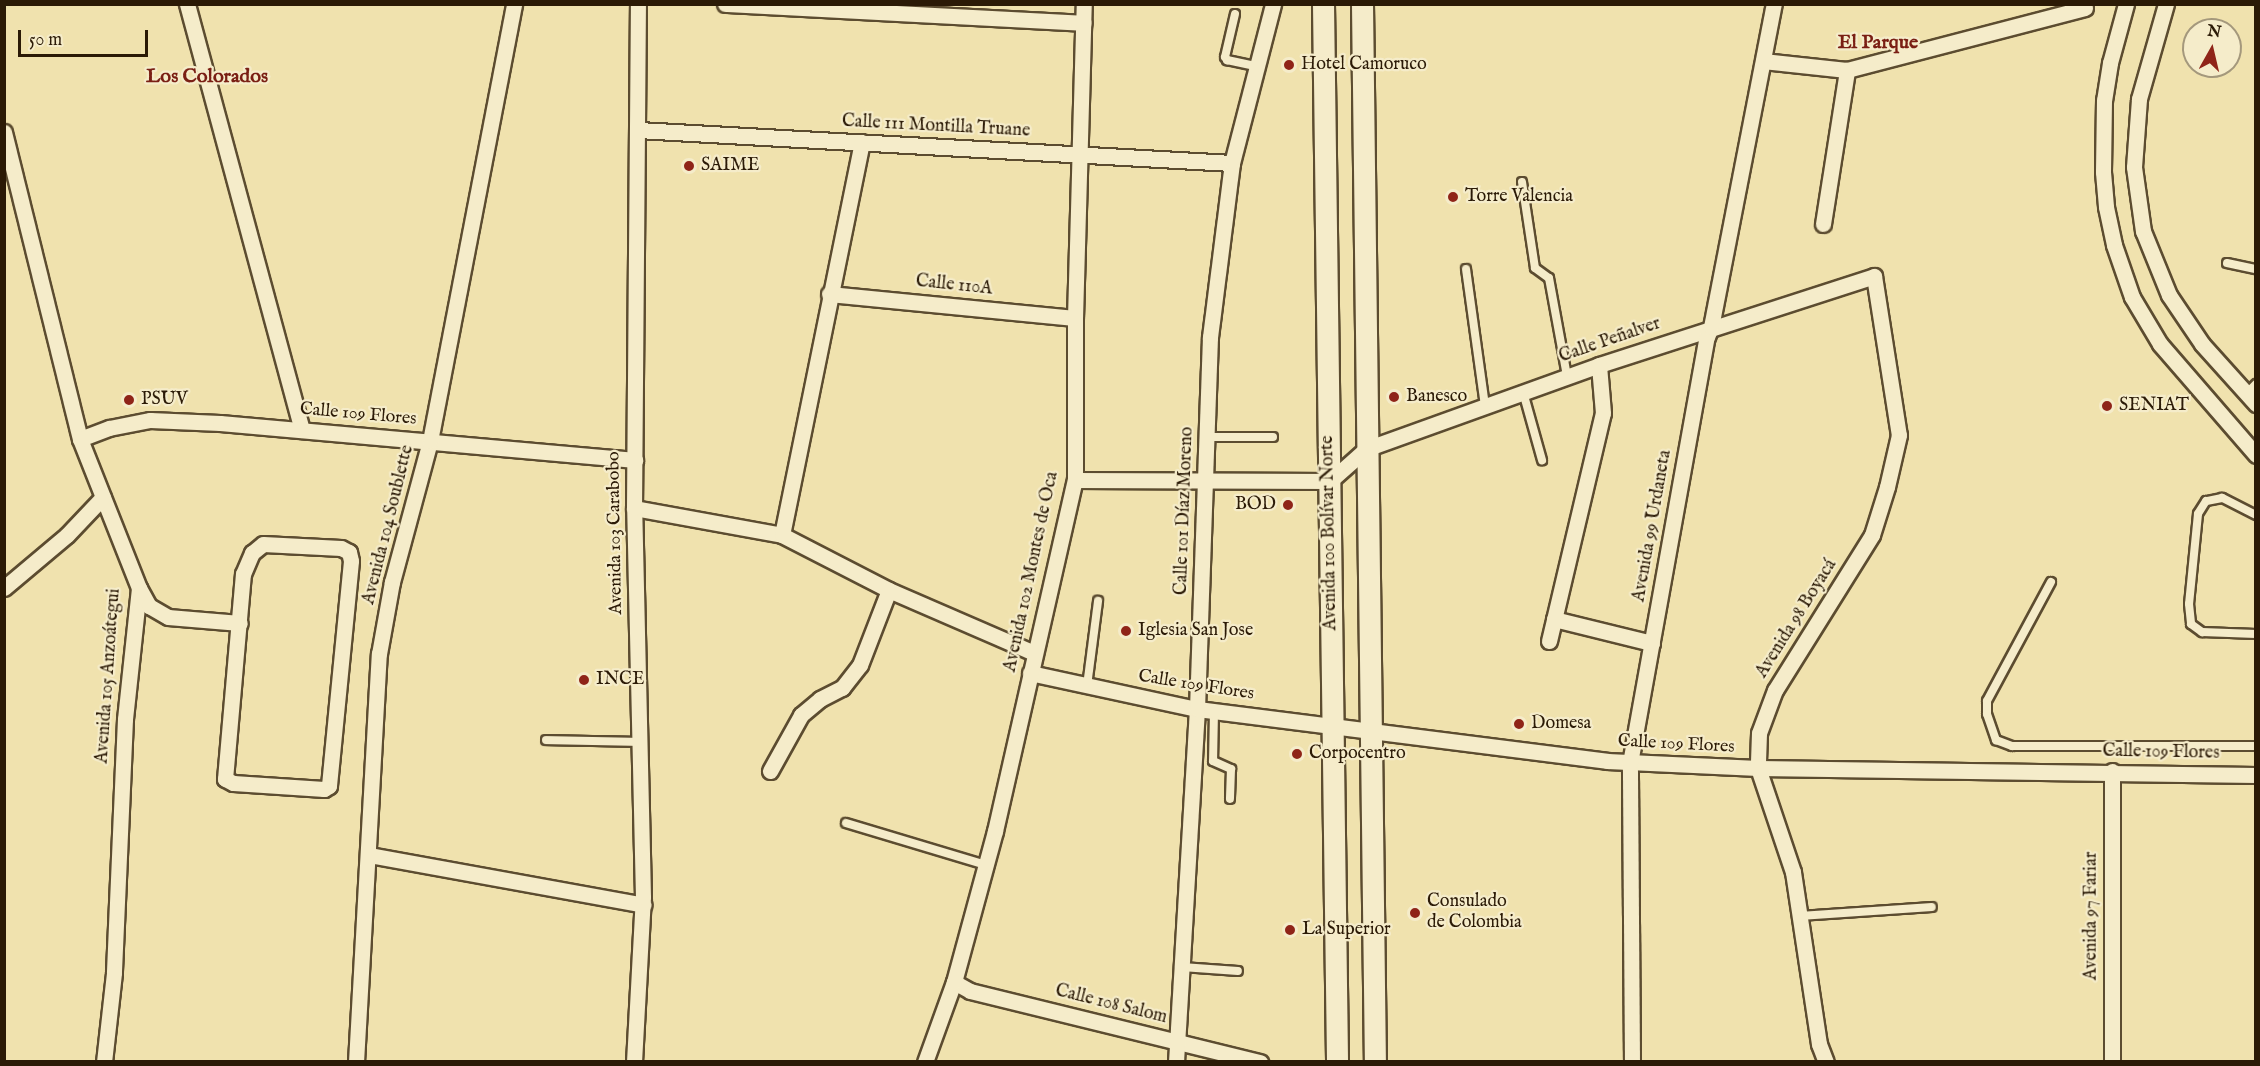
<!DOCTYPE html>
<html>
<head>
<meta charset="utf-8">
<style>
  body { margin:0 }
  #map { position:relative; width:2260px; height:1066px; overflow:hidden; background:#f0e2ae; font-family:"IM FELL English",serif }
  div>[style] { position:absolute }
  .roads { filter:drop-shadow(2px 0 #5c4c30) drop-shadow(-2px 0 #5c4c30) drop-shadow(0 2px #5c4c30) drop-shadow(0 -2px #5c4c30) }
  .lane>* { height:8px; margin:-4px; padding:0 4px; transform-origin:4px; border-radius:4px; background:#f5ecca }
  .street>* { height:15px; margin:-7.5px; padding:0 7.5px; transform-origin:7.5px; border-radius:7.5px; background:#f5ecca }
  .secondary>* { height:21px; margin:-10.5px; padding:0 10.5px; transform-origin:10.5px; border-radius:10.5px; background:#f5ecca }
  .dots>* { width:16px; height:16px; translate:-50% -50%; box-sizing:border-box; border:3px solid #f5ecca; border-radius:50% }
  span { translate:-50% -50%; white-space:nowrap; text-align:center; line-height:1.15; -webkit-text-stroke:4.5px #f5ecca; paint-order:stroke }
  .poi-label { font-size:18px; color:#2b1a06 }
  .left { translate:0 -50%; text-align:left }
  .right { translate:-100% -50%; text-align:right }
  .street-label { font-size:18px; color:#2b1a06 }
  .neighbourhood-label { font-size:20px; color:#7a1f14; font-weight:700 }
  .frame { position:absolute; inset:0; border:6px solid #2b1a06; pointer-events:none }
  .north { position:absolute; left:2182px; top:18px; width:60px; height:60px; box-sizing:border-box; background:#f5ecca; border:2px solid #a4987c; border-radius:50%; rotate:8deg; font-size:16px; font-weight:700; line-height:24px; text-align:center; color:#2b1a06 }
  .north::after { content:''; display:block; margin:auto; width:21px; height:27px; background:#8f2418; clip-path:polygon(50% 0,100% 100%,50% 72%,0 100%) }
  .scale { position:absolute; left:18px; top:30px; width:130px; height:27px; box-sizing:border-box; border:3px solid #2b1a06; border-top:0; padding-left:8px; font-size:18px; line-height:21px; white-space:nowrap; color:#2b1a06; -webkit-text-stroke:4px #f5ecca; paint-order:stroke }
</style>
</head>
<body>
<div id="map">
  <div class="roads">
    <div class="lane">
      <i style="left:1235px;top:14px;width:44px;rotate:103.1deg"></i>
      <i style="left:1225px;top:57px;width:4px;rotate:56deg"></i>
      <i style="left:1227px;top:60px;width:30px;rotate:12deg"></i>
      <i style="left:1522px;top:182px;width:87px;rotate:81.4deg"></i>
      <i style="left:1535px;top:268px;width:17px;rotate:36deg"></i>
      <i style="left:1549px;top:278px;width:100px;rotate:79.6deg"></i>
      <i style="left:2227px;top:263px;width:30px;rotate:12deg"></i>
      <i style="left:1466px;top:269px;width:138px;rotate:82.1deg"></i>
      <i style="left:1523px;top:392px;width:71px;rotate:74.4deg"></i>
      <i style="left:2246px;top:394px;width:14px;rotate:-45deg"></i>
      <i style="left:1207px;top:437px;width:66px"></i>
      <i style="left:2256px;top:515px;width:38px;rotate:-153deg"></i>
      <i style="left:2222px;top:498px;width:16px;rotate:169deg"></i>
      <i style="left:2206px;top:501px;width:15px;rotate:122deg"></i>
      <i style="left:2198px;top:514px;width:90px;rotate:95.7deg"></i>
      <i style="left:2189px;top:604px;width:20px;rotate:84deg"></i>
      <i style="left:2191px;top:624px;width:14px;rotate:36deg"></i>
      <i style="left:2202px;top:632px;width:54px;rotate:2.1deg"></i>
      <i style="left:2051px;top:582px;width:135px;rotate:118.3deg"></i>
      <i style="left:1987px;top:701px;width:13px;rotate:90deg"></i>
      <i style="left:1987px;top:714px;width:28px;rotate:71deg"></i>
      <i style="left:1996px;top:740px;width:17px;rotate:21deg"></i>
      <i style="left:2012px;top:746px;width:244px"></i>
      <i style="left:1087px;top:686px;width:86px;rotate:-82.6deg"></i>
      <i style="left:1214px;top:711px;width:50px;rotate:91.1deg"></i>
      <i style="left:1213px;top:761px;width:20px;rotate:24deg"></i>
      <i style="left:1231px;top:769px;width:30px;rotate:92deg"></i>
      <i style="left:546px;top:740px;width:93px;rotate:1.2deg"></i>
      <i style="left:846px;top:823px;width:146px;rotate:16.7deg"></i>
      <i style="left:1800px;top:916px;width:132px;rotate:-3.9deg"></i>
      <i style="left:1182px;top:967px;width:56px;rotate:4.1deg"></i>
    </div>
    <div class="street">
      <i style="left:187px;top:4px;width:441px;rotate:74.9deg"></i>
      <i style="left:725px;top:4px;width:359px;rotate:3deg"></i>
      <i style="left:2126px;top:4px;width:61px;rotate:105.2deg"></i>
      <i style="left:2110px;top:63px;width:37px;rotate:99deg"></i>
      <i style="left:2104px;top:100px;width:72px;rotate:90.8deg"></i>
      <i style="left:2103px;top:172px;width:35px;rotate:85deg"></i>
      <i style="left:2106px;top:207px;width:39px;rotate:78deg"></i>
      <i style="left:2114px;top:245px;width:55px;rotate:70.9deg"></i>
      <i style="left:2132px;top:297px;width:55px;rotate:59.2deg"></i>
      <i style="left:2160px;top:344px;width:147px;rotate:49.1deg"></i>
      <i style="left:2166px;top:4px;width:99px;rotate:105.9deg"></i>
      <i style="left:2139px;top:99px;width:68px;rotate:94.2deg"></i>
      <i style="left:2134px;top:167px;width:65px;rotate:82deg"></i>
      <i style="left:2143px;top:231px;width:69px;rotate:67.9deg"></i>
      <i style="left:2169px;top:295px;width:59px;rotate:56deg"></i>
      <i style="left:2202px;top:344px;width:81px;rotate:48deg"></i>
      <i style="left:1763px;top:61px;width:84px;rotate:6.1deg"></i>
      <i style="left:1847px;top:70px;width:246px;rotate:-14.6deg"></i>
      <i style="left:638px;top:130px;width:595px;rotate:3.18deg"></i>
      <i style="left:4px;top:132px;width:316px;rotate:76.1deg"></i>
      <i style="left:80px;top:439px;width:160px;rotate:68.4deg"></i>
      <i style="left:139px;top:588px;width:132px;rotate:96.1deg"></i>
      <i style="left:125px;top:719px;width:254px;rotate:92.5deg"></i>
      <i style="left:114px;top:973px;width:90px;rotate:96.4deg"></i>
      <i style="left:1823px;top:224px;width:156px;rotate:-81.1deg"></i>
      <i style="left:829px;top:294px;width:247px;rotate:5.6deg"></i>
      <i style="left:80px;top:439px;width:31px;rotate:-21deg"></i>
      <i style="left:109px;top:428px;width:42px;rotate:-11deg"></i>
      <i style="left:150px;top:420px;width:70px;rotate:2.5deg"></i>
      <i style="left:220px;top:423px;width:417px;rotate:5.1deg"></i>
      <i style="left:1075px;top:480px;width:255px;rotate:0.2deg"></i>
      <i style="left:1330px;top:481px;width:48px;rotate:-41.6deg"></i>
      <i style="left:1366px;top:449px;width:248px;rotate:-19.8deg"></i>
      <i style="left:1599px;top:365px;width:289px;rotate:-17.9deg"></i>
      <i style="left:1874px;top:276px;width:161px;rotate:81.1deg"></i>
      <i style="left:1899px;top:435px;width:53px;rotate:103deg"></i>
      <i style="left:1887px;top:487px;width:50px;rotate:107.4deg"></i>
      <i style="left:1872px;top:535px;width:183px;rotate:122deg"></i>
      <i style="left:1775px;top:690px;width:46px;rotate:110.4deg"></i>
      <i style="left:1759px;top:733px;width:35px;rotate:92deg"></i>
      <i style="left:1758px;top:768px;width:110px;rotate:71.4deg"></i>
      <i style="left:1793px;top:872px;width:174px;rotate:81.4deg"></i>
      <i style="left:1819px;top:1044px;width:19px;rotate:69deg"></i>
      <i style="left:634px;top:508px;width:150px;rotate:10.3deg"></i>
      <i style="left:782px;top:535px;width:120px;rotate:27.2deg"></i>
      <i style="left:889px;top:590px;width:158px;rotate:23.5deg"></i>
      <i style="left:782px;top:535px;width:401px;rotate:-78.5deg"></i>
      <i style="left:263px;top:544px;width:78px;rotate:2.9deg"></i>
      <i style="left:341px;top:548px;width:9px;rotate:27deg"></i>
      <i style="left:349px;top:552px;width:9px;rotate:77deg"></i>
      <i style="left:351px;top:561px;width:226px;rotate:95.6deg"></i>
      <i style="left:329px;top:786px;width:6px;rotate:149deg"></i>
      <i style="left:324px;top:789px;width:91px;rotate:-176.2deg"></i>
      <i style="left:233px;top:783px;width:9px;rotate:-153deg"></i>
      <i style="left:225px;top:779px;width:206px;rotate:-85deg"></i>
      <i style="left:243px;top:574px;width:23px;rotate:-67deg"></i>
      <i style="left:252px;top:553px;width:14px;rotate:-39deg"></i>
      <i style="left:4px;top:588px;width:82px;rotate:-40.1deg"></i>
      <i style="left:67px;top:535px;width:52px;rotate:-46.5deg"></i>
      <i style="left:139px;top:588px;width:21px;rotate:61deg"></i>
      <i style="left:149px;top:606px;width:22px;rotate:30deg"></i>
      <i style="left:168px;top:617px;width:72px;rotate:4.8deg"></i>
      <i style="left:1554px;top:619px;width:101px;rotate:13.8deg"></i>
      <i style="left:1549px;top:641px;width:234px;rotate:-76.7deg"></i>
      <i style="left:1603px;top:413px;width:48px;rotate:-94.8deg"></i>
      <i style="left:1030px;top:673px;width:171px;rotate:12.2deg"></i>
      <i style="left:1197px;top:709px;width:413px;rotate:7.2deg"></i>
      <i style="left:1607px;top:761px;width:151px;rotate:2.7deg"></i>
      <i style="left:1758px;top:768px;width:498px;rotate:0.8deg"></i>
      <i style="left:770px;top:771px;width:64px;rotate:-61deg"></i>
      <i style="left:801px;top:715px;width:25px;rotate:-40deg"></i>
      <i style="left:820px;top:699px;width:25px;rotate:-27deg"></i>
      <i style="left:842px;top:688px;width:29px;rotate:-52deg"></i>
      <i style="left:860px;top:665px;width:80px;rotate:-68.9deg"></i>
      <i style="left:2112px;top:771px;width:291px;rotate:90deg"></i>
      <i style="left:369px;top:855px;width:279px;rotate:10.3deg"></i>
      <i style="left:954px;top:982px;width:18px;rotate:29deg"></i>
      <i style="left:970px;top:991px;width:299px;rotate:13.8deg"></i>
      <i style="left:356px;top:1062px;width:409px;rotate:-86.8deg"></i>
      <i style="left:379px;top:654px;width:73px;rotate:-79.8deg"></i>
      <i style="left:392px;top:582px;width:146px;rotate:-74.9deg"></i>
      <i style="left:430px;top:441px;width:445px;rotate:-79.1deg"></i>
      <i style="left:634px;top:1062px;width:165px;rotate:-86.9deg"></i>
      <i style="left:643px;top:897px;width:389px;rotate:-91.3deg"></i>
      <i style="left:634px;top:508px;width:504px;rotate:-89.55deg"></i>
      <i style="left:925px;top:1062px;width:85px;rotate:-70.1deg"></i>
      <i style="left:954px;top:982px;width:156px;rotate:-74.8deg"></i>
      <i style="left:995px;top:831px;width:360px;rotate:-77.2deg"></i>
      <i style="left:1075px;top:480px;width:162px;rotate:-90deg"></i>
      <i style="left:1075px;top:318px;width:314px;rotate:-88.4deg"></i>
      <i style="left:1176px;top:1062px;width:354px;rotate:-86.6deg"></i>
      <i style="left:1197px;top:709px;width:372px;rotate:-88deg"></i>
      <i style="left:1210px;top:337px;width:175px;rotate:-82.8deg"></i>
      <i style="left:1232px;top:163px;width:164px;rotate:-75.5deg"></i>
      <i style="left:1632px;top:1062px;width:299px;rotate:-90.4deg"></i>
      <i style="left:1630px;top:763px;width:433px;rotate:-79.8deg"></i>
      <i style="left:1707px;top:337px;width:11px;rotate:-68deg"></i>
      <i style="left:1711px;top:327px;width:329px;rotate:-79deg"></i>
    </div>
    <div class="secondary">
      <i style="left:1323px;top:4px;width:1058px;rotate:89.24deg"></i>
      <i style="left:1362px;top:4px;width:1058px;rotate:89.3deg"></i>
    </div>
  </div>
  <div class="dots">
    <i style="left:1289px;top:65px;background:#8f2418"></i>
    <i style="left:689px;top:166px;background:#8f2418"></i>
    <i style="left:1453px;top:197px;background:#8f2418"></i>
    <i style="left:1394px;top:397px;background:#8f2418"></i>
    <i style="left:129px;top:400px;background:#8f2418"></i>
    <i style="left:2107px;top:406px;background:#8f2418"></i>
    <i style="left:1288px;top:505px;background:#8f2418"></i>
    <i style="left:1126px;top:631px;background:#8f2418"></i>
    <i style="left:584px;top:680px;background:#8f2418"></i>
    <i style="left:1519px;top:724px;background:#8f2418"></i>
    <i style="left:1297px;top:754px;background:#8f2418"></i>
    <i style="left:1415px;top:913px;background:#8f2418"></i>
    <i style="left:1290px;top:930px;background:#8f2418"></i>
  </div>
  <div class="poi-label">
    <span class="left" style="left:1301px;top:65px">Hotel Camoruco</span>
    <span class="left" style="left:701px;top:166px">SAIME</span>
    <span class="left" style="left:1465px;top:197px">Torre Valencia</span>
    <span class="left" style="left:1406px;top:397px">Banesco</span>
    <span class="left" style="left:141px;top:400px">PSUV</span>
    <span class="left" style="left:2119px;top:406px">SENIAT</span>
    <span class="right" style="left:1276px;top:505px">BOD</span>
    <span class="left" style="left:1138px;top:631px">Iglesia San Jose</span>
    <span class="left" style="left:596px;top:680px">INCE</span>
    <span class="left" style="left:1531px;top:724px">Domesa</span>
    <span class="left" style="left:1309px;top:754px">Corpocentro</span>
    <span class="left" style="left:1427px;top:913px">Consulado<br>de Colombia</span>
    <span class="left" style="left:1302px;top:930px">La Superior</span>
  </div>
  <div class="street-label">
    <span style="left:936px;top:127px;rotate:3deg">Calle 111 Montilla Truane</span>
    <span style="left:954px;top:286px;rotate:6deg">Calle 110A</span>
    <span style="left:1610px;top:341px;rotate:-19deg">Calle Peñalver</span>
    <span style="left:358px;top:415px;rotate:5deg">Calle 109 Flores</span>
    <span style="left:1185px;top:511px;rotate:-88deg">Calle 101 Díaz Moreno</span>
    <span style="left:389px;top:525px;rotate:-76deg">Avenida 104 Soublette</span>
    <span style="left:1653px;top:526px;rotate:-80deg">Avenida 99 Urdaneta</span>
    <span style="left:616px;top:533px;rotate:-91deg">Avenida 103 Carabobo</span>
    <span style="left:1330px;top:533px;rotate:-91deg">Avenida 100 Bolívar Norte</span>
    <span style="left:1032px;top:572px;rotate:-78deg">Avenida 102 Montes de Oca</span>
    <span style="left:1797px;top:619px;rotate:-58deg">Avenida 98 Boyacá</span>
    <span style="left:109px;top:676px;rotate:-86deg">Avenida 105 Anzoátegui</span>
    <span style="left:1196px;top:686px;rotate:9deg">Calle 109 Flores</span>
    <span style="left:1676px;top:745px;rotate:3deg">Calle 109 Flores</span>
    <span style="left:2161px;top:753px;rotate:1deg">Calle 109 Flores</span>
    <span style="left:2092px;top:916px;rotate:-90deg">Avenida 97 Fariar</span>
    <span style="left:1111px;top:1005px;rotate:14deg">Calle 108 Salom</span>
  </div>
  <div class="neighbourhood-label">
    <span style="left:1878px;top:42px">El Parque</span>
    <span style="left:207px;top:76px">Los Colorados</span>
  </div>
  <div class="frame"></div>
  <div class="north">N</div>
  <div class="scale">50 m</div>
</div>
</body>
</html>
